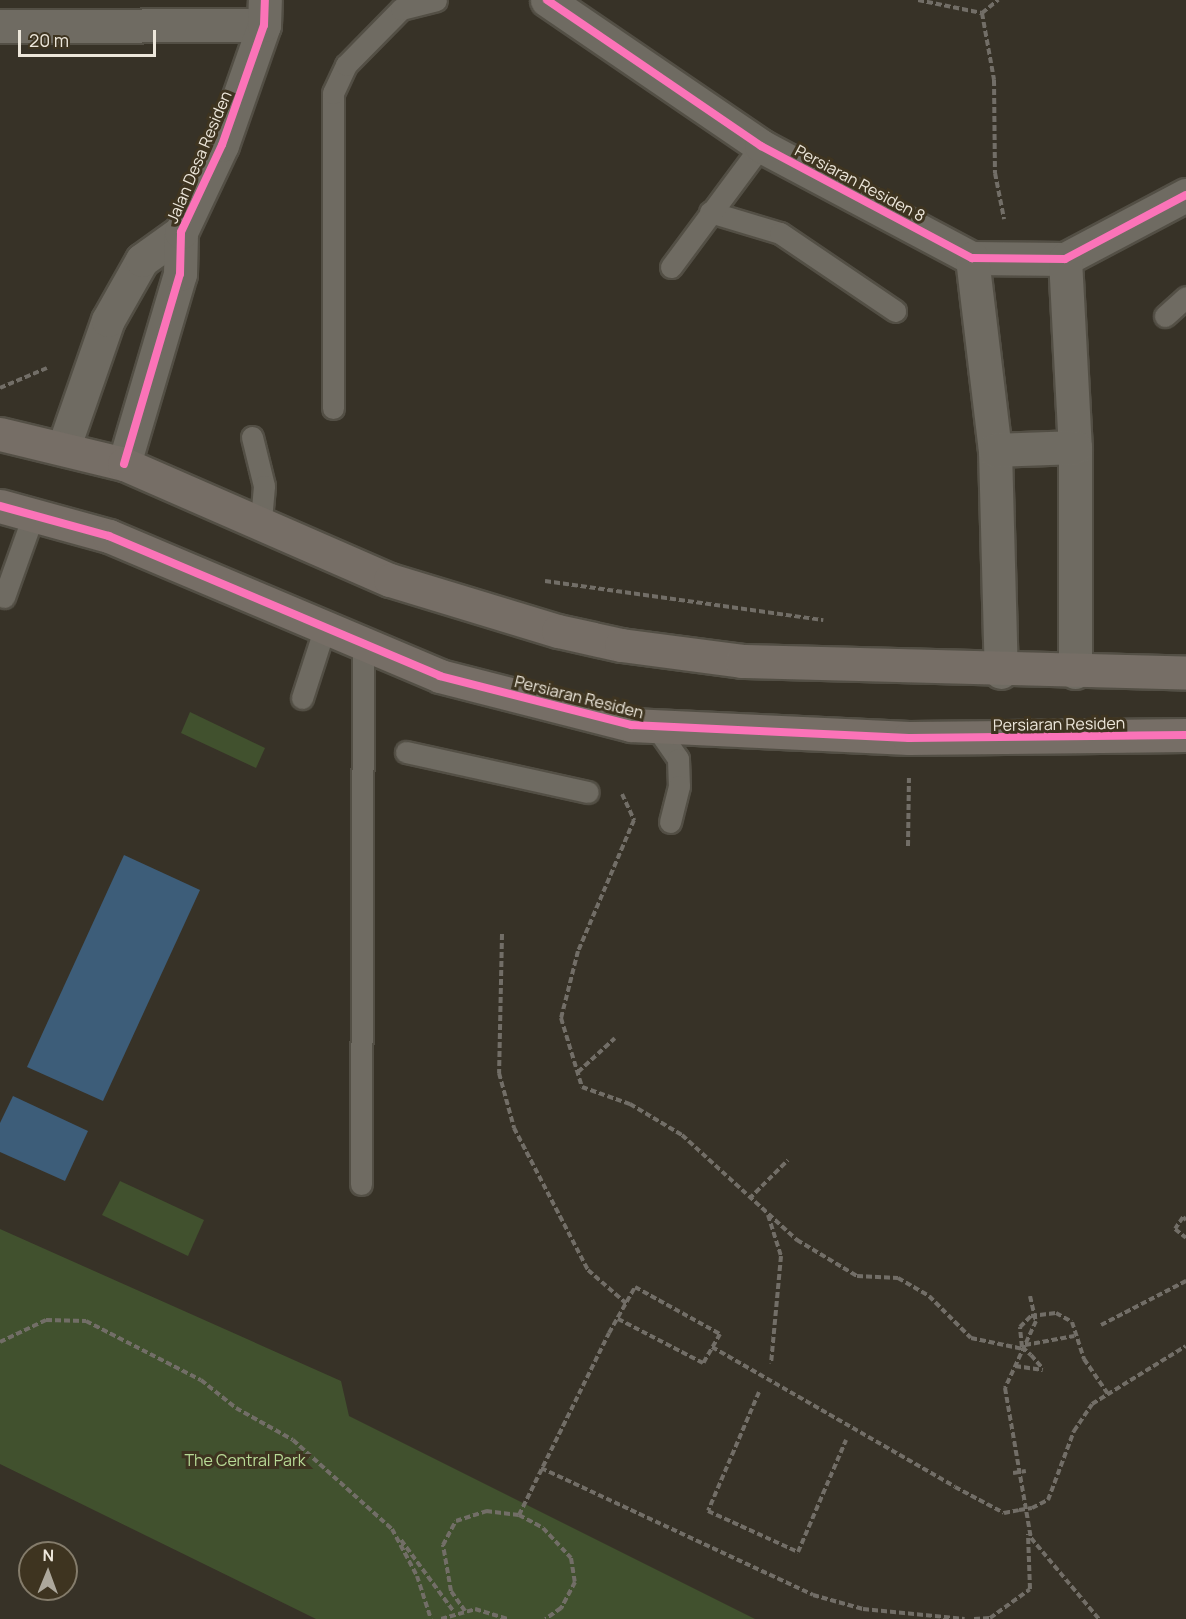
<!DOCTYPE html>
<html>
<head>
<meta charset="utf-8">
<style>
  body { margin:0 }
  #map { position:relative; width:1186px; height:1619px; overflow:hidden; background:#373227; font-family:Manrope,sans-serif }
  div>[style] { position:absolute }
  .green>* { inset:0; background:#41512e }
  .water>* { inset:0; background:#3d5d79 }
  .path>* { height:4px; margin-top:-2px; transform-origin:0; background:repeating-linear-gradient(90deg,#726e67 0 6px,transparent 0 9px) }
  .roads { filter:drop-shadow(2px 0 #534f45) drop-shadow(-2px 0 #534f45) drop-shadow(0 2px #534f45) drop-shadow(0 -2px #534f45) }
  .lane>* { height:21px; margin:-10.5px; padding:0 10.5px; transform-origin:10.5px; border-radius:10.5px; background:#6f6b62 }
  .street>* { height:33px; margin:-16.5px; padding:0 16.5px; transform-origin:16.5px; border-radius:16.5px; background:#6f6b62 }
  .secondary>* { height:33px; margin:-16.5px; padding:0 16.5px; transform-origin:16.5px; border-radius:16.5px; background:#766e66 }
  .path-bridge>* { height:4px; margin-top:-2px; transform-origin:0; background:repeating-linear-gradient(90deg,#726e67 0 6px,transparent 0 9px) }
  .cycleway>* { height:8px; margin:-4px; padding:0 4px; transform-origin:4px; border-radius:4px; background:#fb73b8 }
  span { translate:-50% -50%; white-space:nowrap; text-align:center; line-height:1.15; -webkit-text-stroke:6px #3e3420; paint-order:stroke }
  .street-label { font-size:16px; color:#ede7db }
  .park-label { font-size:16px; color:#b8da96 }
  .north { position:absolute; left:18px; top:1541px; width:60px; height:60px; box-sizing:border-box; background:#3e3420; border:2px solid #847c6b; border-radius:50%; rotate:1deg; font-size:16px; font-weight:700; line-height:24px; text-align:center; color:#ede7db }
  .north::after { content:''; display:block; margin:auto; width:21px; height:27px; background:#ada89c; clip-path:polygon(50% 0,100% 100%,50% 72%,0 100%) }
  .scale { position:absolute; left:18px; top:30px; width:138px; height:27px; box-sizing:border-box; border:3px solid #ede7db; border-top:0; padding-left:8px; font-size:18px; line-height:21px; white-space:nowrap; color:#ede7db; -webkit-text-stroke:4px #3e3420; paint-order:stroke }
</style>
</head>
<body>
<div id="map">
  <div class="green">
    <i style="clip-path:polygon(190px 712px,265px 748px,256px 768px,181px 733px)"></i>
    <i style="clip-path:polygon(120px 1181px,204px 1220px,188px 1256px,102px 1215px)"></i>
    <i style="clip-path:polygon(0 1229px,341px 1381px,349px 1416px,755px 1619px,316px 1619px,0 1464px)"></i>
  </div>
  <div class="water">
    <i style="clip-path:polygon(124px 855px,200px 890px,103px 1101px,27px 1067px)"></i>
    <i style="clip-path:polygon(13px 1096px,88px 1131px,65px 1181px,0 1152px,0 1123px)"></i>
  </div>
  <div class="path">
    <i style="left:918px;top:0;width:65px;rotate:11.5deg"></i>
    <i style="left:982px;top:13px;width:68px;rotate:79.8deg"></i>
    <i style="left:994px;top:80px;width:93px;rotate:89.4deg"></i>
    <i style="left:995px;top:173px;width:47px;rotate:78.9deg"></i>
    <i style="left:982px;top:13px;width:21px;rotate:-39deg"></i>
    <i style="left:0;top:388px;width:51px;rotate:-23.1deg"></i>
    <i style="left:545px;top:581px;width:281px;rotate:8deg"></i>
    <i style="left:622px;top:794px;width:29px;rotate:65deg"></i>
    <i style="left:634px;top:820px;width:142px;rotate:113.1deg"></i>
    <i style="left:578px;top:951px;width:69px;rotate:104.2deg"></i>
    <i style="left:561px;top:1018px;width:72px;rotate:73.1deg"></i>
    <i style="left:582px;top:1087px;width:51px;rotate:19.5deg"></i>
    <i style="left:630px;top:1104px;width:61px;rotate:30.8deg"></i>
    <i style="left:682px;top:1135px;width:156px;rotate:42.4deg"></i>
    <i style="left:797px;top:1240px;width:70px;rotate:31deg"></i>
    <i style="left:857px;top:1276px;width:41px;rotate:2.8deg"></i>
    <i style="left:898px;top:1278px;width:36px;rotate:30deg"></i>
    <i style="left:929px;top:1296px;width:59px;rotate:45deg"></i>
    <i style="left:971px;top:1338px;width:53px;rotate:11.9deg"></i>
    <i style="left:908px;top:846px;width:68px;rotate:-89.2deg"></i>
    <i style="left:502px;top:934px;width:139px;rotate:91.2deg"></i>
    <i style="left:499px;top:1073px;width:57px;rotate:74.7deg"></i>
    <i style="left:514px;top:1128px;width:160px;rotate:62.5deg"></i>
    <i style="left:588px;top:1270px;width:52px;rotate:41.1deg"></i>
    <i style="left:578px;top:1072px;width:50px;rotate:-42.6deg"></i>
    <i style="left:749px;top:1199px;width:55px;rotate:-45deg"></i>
    <i style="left:768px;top:1215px;width:43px;rotate:72.4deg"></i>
    <i style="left:781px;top:1256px;width:108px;rotate:95.3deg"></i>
    <i style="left:1186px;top:1220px;width:4px;rotate:-135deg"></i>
    <i style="left:1183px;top:1217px;width:14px;rotate:124deg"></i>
    <i style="left:1175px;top:1229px;width:14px;rotate:39deg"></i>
    <i style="left:1030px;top:1296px;width:26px;rotate:77deg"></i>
    <i style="left:1036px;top:1321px;width:74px;rotate:114.8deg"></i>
    <i style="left:1005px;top:1388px;width:152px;rotate:80.2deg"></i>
    <i style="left:1031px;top:1538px;width:106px;rotate:50deg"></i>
    <i style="left:1101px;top:1325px;width:96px;rotate:-27.4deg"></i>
    <i style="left:0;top:1342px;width:51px;rotate:-25.6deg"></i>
    <i style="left:46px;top:1320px;width:40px;rotate:1.4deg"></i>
    <i style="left:86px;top:1321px;width:129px;rotate:27.2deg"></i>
    <i style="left:201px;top:1380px;width:45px;rotate:38.7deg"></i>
    <i style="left:236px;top:1408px;width:65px;rotate:29.3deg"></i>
    <i style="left:293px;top:1440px;width:133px;rotate:42deg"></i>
    <i style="left:392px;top:1529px;width:53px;rotate:62deg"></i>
    <i style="left:417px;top:1576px;width:45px;rotate:72deg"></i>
    <i style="left:1025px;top:1345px;width:50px;rotate:-10.4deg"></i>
    <i style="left:712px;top:1347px;width:280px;rotate:29.9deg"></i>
    <i style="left:955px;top:1487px;width:55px;rotate:28deg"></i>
    <i style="left:1004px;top:1513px;width:15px;rotate:-11deg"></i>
    <i style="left:1022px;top:1347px;width:20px;rotate:-96deg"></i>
    <i style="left:1020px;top:1327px;width:16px;rotate:-45deg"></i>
    <i style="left:1031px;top:1316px;width:25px;rotate:-7deg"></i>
    <i style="left:1056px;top:1313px;width:18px;rotate:29deg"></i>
    <i style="left:1072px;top:1322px;width:39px;rotate:72deg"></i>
    <i style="left:1084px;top:1359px;width:42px;rotate:55.6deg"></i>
    <i style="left:1031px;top:1355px;width:18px;rotate:49deg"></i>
    <i style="left:1015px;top:1366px;width:28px;rotate:8deg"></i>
    <i style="left:759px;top:1392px;width:129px;rotate:113.2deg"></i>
    <i style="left:708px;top:1511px;width:99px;rotate:24.5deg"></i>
    <i style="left:798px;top:1552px;width:122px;rotate:-66.8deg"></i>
    <i style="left:541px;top:1468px;width:300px;rotate:25deg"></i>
    <i style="left:813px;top:1595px;width:52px;rotate:15.6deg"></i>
    <i style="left:863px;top:1609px;width:102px;rotate:5.6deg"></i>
    <i style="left:1013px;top:1473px;width:13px;rotate:-9deg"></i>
    <i style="left:1032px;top:1508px;width:18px;rotate:-27deg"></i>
    <i style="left:1048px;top:1500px;width:74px;rotate:-69.4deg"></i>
    <i style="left:1074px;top:1431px;width:32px;rotate:-56deg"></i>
    <i style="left:1092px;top:1404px;width:110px;rotate:-31.7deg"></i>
    <i style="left:519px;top:1515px;width:203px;rotate:-63.7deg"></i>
    <i style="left:609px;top:1333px;width:53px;rotate:-60.5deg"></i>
    <i style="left:635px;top:1287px;width:97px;rotate:28.9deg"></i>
    <i style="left:720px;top:1334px;width:34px;rotate:120deg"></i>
    <i style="left:703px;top:1363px;width:96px;rotate:-152.6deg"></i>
    <i style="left:401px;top:1540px;width:89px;rotate:53.6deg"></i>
    <i style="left:465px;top:1611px;width:24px;rotate:-125deg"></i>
    <i style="left:451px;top:1591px;width:47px;rotate:-99.9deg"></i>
    <i style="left:443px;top:1545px;width:27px;rotate:-62deg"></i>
    <i style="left:456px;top:1521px;width:32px;rotate:-18deg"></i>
    <i style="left:486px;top:1511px;width:33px;rotate:7deg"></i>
    <i style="left:519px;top:1515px;width:27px;rotate:28deg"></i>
    <i style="left:543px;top:1528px;width:41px;rotate:47deg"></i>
    <i style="left:571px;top:1558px;width:24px;rotate:81deg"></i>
    <i style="left:575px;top:1582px;width:30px;rotate:118deg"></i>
    <i style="left:561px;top:1608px;width:19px;rotate:145deg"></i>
    <i style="left:441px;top:1619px;width:35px;rotate:-16deg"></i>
    <i style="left:475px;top:1609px;width:34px;rotate:17deg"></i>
    <i style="left:974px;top:1619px;width:16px;rotate:-4deg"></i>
    <i style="left:990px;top:1618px;width:49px;rotate:-35.9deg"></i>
    <i style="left:1030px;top:1589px;width:55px;rotate:-92.1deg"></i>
  </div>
  <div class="roads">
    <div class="lane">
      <i style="left:710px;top:212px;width:73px;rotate:16.7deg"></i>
      <i style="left:780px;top:233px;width:139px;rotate:34.1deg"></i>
      <i style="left:671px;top:267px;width:151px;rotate:-53.4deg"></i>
      <i style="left:1165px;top:316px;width:28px;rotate:-42deg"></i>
      <i style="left:333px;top:408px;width:315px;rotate:-90deg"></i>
      <i style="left:333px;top:93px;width:31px;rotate:-65deg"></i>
      <i style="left:346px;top:65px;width:78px;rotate:-45.5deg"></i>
      <i style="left:401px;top:9px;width:36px;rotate:-14deg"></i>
      <i style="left:252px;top:437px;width:50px;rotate:76.2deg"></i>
      <i style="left:264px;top:486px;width:35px;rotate:95deg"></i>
      <i style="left:4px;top:597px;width:89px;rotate:-70.3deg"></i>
      <i style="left:302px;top:698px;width:75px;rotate:-72.1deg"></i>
      <i style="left:658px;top:730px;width:35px;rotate:55deg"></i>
      <i style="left:678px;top:759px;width:27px;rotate:88deg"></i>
      <i style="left:679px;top:786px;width:37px;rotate:104deg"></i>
      <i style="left:406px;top:752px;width:186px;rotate:12.4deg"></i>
      <i style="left:361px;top:1184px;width:541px;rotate:-89.79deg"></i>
    </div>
    <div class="street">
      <i style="left:547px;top:0;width:259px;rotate:34.3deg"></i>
      <i style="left:761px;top:146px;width:239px;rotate:28deg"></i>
      <i style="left:972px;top:258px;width:93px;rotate:0.6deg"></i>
      <i style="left:1065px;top:259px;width:137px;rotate:-27.9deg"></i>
      <i style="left:0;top:26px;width:264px;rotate:-0.2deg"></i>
      <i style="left:972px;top:258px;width:193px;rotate:83.2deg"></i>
      <i style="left:995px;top:450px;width:222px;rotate:88.5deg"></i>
      <i style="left:1065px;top:259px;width:188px;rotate:87deg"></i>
      <i style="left:1075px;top:447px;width:225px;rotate:90deg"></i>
      <i style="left:64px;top:446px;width:133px;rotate:-70.8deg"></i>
      <i style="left:108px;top:320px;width:69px;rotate:-60.5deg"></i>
      <i style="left:142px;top:260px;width:48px;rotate:-35.7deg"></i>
      <i style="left:995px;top:450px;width:80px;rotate:-2.1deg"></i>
      <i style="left:124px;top:464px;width:198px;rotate:-73.6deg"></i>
      <i style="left:180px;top:274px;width:42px;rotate:-88.6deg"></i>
      <i style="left:181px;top:232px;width:96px;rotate:-64.8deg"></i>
      <i style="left:222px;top:145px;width:127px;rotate:-70.7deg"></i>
      <i style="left:264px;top:25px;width:25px;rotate:-88deg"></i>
    </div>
    <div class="secondary">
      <i style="left:0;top:434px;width:128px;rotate:13.6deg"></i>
      <i style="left:124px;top:464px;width:290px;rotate:23.6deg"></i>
      <i style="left:390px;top:580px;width:176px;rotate:16.9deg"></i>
      <i style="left:558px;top:631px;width:65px;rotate:12.5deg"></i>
      <i style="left:621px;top:645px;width:122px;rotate:7.5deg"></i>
      <i style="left:742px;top:661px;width:444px;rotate:1.5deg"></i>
      <i style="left:0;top:506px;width:113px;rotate:15.4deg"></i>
      <i style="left:109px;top:536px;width:359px;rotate:22.9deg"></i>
      <i style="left:440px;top:676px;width:197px;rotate:14.4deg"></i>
      <i style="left:631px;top:725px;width:278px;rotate:2.7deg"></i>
      <i style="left:909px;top:738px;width:277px;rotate:-0.6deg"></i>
    </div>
  </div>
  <div class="path-bridge">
    <i style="left:1022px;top:1347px;width:12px;rotate:42deg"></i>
    <i style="left:1019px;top:1510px;width:13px;rotate:-9deg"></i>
  </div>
  <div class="cycleway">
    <i style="left:547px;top:0;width:259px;rotate:34.3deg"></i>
    <i style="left:761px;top:146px;width:239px;rotate:28deg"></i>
    <i style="left:972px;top:258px;width:93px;rotate:0.6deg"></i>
    <i style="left:1065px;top:259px;width:137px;rotate:-27.9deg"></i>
    <i style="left:124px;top:464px;width:198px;rotate:-73.6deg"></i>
    <i style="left:180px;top:274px;width:42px;rotate:-88.6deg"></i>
    <i style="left:181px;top:232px;width:96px;rotate:-64.8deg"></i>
    <i style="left:222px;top:145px;width:127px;rotate:-70.7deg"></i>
    <i style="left:264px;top:25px;width:25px;rotate:-88deg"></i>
    <i style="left:0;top:506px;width:113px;rotate:15.4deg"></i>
    <i style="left:109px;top:536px;width:359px;rotate:22.9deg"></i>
    <i style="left:440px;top:676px;width:197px;rotate:14.4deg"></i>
    <i style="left:631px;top:725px;width:278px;rotate:2.7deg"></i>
    <i style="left:909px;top:738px;width:277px;rotate:-0.6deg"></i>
  </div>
  <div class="street-label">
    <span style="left:199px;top:157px;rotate:-67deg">Jalan Desa Residen</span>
    <span style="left:860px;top:183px;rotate:28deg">Persiaran Residen 8</span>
    <span style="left:579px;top:697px;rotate:14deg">Persiaran Residen</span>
    <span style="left:1059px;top:724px;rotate:-1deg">Persiaran Residen</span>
  </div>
  <div class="park-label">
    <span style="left:245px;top:1460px">The Central Park</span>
  </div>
  <div class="north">N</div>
  <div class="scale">20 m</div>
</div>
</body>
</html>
